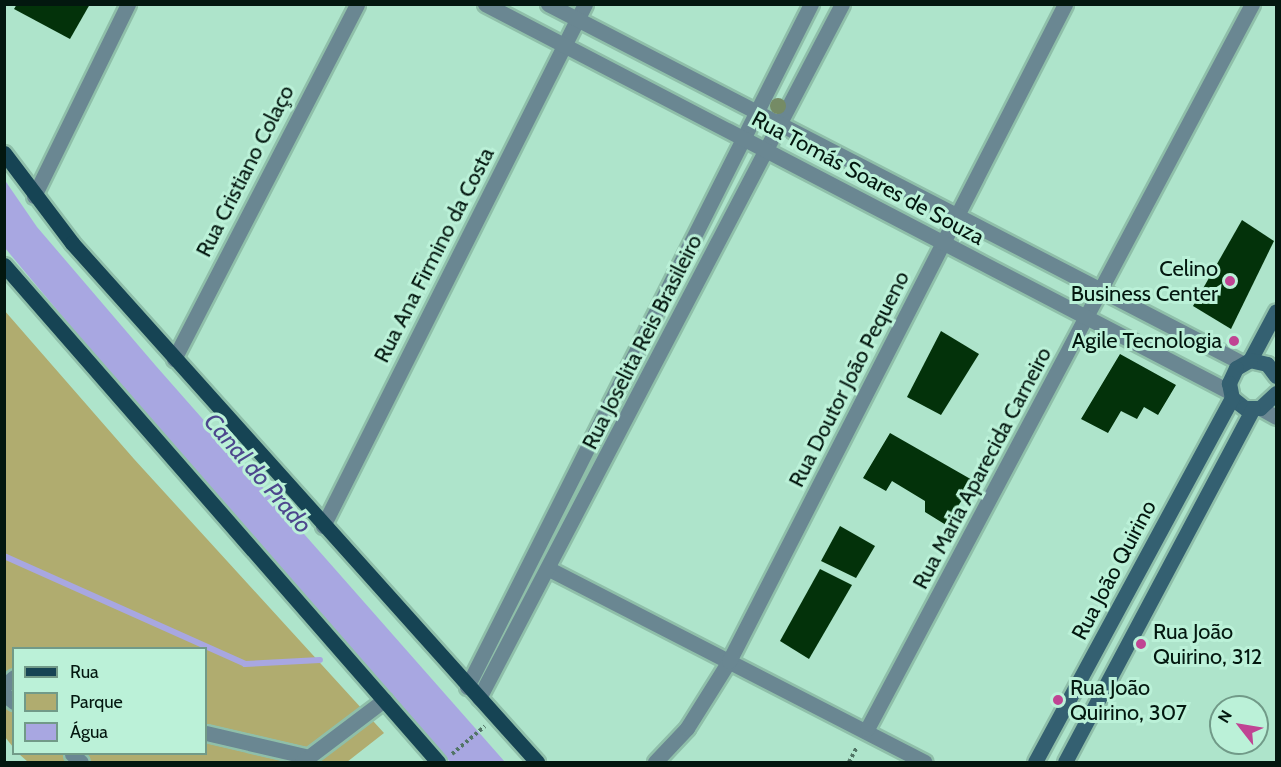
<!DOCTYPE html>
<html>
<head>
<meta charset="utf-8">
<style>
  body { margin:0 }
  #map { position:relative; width:1281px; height:767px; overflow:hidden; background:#aee4cb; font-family:Cabin,sans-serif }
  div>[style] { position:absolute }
  .green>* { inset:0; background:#b0ac6f }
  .water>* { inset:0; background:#a8a7e1 }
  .stream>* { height:6px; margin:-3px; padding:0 3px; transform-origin:3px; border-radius:3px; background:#a8a7e1 }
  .building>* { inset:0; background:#03320a }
  .path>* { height:4px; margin-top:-2px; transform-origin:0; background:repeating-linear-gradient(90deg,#517465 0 3px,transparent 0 6px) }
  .roads { filter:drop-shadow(2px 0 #8fbfa9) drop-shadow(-2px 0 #8fbfa9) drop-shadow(0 2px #8fbfa9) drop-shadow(0 -2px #8fbfa9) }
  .minor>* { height:15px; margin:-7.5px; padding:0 7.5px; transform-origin:7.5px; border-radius:7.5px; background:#6a8792 }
  .tertiary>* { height:15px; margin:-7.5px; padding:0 7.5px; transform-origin:7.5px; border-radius:7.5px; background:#6a8792 }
  .secondary>* { height:15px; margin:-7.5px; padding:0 7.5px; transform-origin:7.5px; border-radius:7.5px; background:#346071 }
  .primary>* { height:15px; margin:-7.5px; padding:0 7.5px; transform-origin:7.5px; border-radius:7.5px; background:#164454 }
  .trees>* { width:16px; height:16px; margin:-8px; border-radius:50%; background:#758b65 }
  .dots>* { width:16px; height:16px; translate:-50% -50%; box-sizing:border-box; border:3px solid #bbf1d8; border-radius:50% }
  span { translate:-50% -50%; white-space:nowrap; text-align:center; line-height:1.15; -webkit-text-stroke:6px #bbf1d8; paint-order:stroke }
  .street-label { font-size:22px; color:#03170f }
  .poi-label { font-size:22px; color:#03170f }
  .right { translate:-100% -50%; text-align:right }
  .left { translate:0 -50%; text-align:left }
  .water-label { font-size:24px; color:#4d478d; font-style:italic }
  .frame { position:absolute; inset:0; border:6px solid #03170f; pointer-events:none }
  .legend { position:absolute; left:12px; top:647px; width:195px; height:108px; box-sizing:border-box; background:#bbf1d8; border:2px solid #719a88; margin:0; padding:8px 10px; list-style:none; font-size:18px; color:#03170f }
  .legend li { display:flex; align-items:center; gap:12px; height:30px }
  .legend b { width:30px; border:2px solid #719a88 }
  .north { position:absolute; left:1209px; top:695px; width:60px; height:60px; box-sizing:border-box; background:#bbf1d8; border:2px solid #719a88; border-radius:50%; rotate:301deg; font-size:16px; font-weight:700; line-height:24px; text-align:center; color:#03170f }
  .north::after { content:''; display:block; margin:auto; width:21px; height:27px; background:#c04493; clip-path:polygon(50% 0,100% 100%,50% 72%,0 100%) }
</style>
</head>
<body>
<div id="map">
  <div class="green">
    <i style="clip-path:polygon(4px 310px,134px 459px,384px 733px,347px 762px,28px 762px,19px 754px,206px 754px,206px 648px,14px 648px,13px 747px,5px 737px)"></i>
  </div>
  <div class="water">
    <i style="clip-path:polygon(4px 179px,37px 227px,156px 366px,505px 762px,450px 762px,139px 408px,5px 248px)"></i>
  </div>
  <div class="stream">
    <i style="left:4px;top:556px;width:264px;rotate:24.1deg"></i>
    <i style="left:245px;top:664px;width:75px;rotate:-3.1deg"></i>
  </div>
  <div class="building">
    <i style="clip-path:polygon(17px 4px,90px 4px,70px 39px,14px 9px)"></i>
    <i style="clip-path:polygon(1242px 220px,1274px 241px,1231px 329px,1193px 306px)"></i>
    <i style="clip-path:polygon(941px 331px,979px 354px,941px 415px,907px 397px)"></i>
    <i style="clip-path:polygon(1120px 354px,1176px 385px,1158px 415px,1144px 407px,1137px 419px,1121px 411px,1108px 433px,1081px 419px)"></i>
    <i style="clip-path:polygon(890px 433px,974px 481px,946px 525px,925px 512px,925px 501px,892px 481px,886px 491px,863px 478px)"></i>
    <i style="clip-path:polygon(840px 526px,875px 546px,856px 578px,821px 561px)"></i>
    <i style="clip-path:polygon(820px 569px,852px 585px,809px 659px,780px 641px)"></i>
  </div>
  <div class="path">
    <i style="left:452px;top:754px;width:43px;rotate:-40.3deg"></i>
    <i style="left:849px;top:762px;width:17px;rotate:-62deg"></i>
  </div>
  <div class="roads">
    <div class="minor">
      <i style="left:34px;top:196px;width:214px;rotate:-63.9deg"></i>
      <i style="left:174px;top:359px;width:399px;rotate:-62.7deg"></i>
      <i style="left:323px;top:526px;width:584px;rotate:-63.35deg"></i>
      <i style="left:551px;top:570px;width:420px;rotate:27.2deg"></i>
      <i style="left:4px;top:686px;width:13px;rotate:-42deg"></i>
      <i style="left:467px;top:687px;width:765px;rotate:-63.27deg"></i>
      <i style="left:4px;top:694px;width:13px;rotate:39deg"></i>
      <i style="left:479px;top:698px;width:783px;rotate:-62.39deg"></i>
      <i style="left:867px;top:729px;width:821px;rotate:-62.03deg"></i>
      <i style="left:206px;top:733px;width:106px;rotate:13.1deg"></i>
      <i style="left:72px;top:754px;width:12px;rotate:42deg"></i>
      <i style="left:302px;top:762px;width:103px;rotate:-37.1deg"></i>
      <i style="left:655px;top:762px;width:47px;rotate:-46.7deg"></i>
      <i style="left:687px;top:728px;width:79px;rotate:-57.9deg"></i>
      <i style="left:729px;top:661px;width:738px;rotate:-62.91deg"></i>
    </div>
    <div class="tertiary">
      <i style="left:485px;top:4px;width:840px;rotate:27.51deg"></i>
      <i style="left:548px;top:4px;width:781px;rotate:27.35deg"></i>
      <i style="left:1260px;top:408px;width:18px;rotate:29deg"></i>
    </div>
    <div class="secondary">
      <i style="left:1250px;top:360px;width:55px;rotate:-62deg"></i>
      <i style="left:1276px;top:376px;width:15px;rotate:-127deg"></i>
      <i style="left:1267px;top:364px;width:17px;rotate:-167deg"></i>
      <i style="left:1250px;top:360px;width:16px;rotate:150deg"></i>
      <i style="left:1236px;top:368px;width:17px;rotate:115deg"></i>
      <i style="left:1229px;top:383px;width:15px;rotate:79deg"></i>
      <i style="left:1232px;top:398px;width:16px;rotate:38deg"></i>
      <i style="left:1245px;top:408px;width:15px"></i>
      <i style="left:1260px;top:408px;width:22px;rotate:-43deg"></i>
      <i style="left:1035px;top:762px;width:414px;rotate:-61.6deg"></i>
      <i style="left:1065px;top:762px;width:400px;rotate:-62deg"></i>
    </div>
    <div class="primary">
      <i style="left:4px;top:153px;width:113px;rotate:52.9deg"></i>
      <i style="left:72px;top:243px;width:697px;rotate:48.14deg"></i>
      <i style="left:4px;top:265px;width:660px;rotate:48.87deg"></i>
    </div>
  </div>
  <div class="trees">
    <i style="left:778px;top:106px"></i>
  </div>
  <div class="dots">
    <i style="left:1230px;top:281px;background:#c04493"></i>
    <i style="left:1234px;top:341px;background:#c04493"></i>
    <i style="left:1141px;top:644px;background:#c04493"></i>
    <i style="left:1058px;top:700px;background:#c04493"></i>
  </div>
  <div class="street-label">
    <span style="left:245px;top:171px;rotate:-63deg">Rua Cristiano Colaço</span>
    <span style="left:868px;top:178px;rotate:28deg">Rua Tomás Soares de Souza</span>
    <span style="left:434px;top:255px;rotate:-63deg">Rua Ana Firmino da Costa</span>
    <span style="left:642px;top:342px;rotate:-63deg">Rua Joselita Reis Brasileiro</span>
    <span style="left:849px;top:379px;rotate:-63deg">Rua Doutor João Pequeno</span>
    <span style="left:982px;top:468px;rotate:-62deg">Rua Maria Aparecida Carneiro</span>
    <span style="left:1114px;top:570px;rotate:-62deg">Rua João Quirino</span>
  </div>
  <div class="poi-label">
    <span class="right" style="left:1218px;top:281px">Celino<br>Business Center</span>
    <span class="right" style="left:1222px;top:341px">Agile Tecnologia</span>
    <span class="left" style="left:1153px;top:644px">Rua João<br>Quirino, 312</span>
    <span class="left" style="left:1070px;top:700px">Rua João<br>Quirino, 307</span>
  </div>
  <div class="water-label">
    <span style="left:258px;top:473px;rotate:49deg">Canal do Prado</span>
  </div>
  <div class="frame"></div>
  <ul class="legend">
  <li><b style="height:8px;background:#164454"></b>Rua</li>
  <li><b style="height:16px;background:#b0ac6f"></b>Parque</li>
  <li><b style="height:16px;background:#a8a7e1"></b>Água</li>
  </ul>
  <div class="north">N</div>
</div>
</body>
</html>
